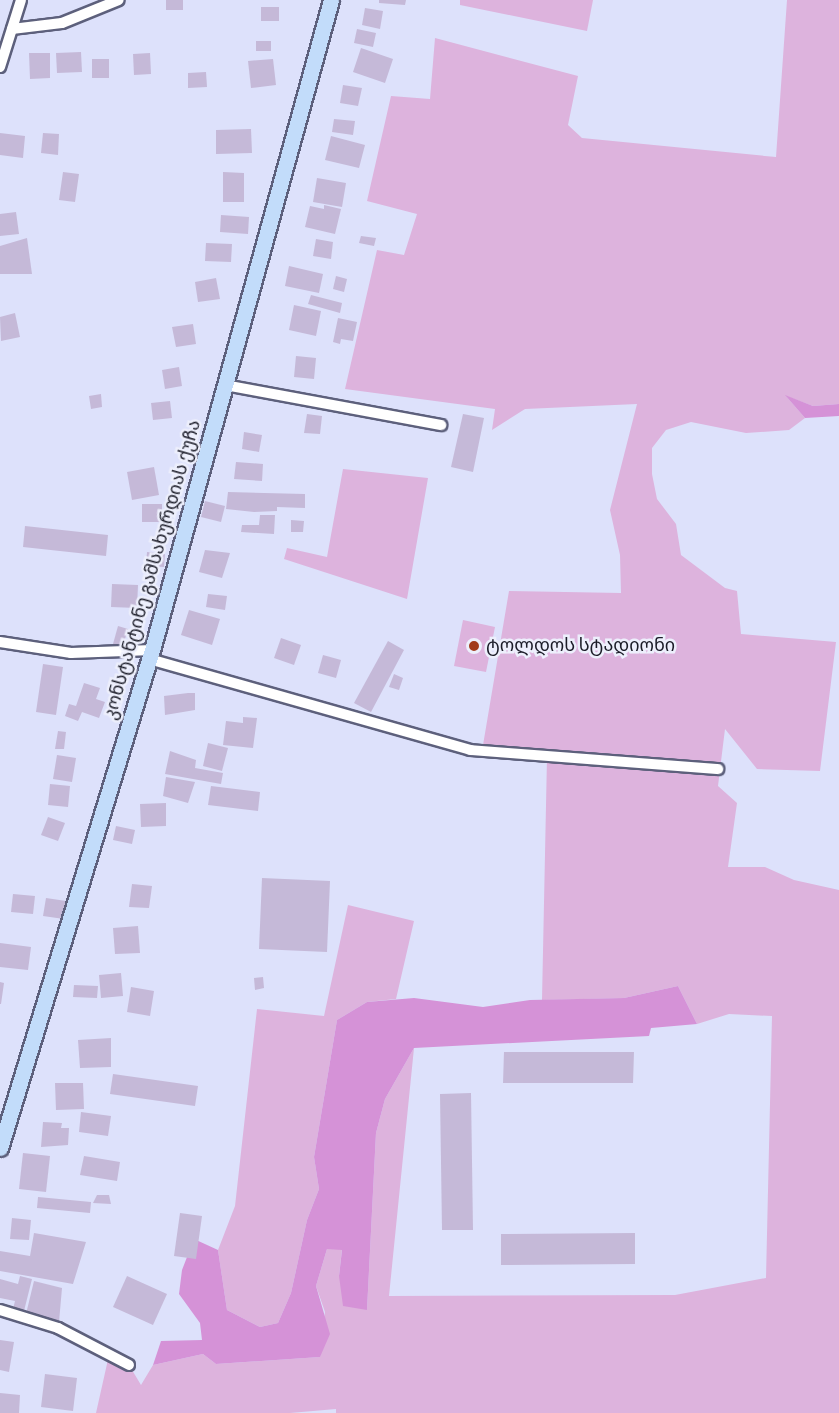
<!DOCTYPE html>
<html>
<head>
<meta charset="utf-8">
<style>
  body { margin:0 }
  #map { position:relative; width:839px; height:1413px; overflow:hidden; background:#dde1fb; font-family:"Source Sans 3","Noto Sans Georgian",sans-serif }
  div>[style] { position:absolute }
  .green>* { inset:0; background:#ddb3dd }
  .forest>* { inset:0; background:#d592d7 }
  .building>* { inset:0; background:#c5b9d8 }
  .roads { filter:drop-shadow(2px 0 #5d607c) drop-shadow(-2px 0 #5d607c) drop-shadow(0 2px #5d607c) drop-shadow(0 -2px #5d607c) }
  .street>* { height:10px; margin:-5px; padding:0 5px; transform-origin:5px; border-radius:5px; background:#fff }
  .secondary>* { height:15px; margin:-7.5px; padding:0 7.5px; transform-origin:7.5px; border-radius:7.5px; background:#c2dcfa }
  .dots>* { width:16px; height:16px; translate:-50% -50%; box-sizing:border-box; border:3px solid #edeffc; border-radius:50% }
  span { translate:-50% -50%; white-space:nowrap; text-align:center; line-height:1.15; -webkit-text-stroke:5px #edeffc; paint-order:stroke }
  .street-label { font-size:18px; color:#1b1c28 }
  .poi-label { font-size:18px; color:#1b1c28 }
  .left { translate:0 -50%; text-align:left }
</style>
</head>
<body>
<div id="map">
  <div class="green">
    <i style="clip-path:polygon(460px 0,593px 0,587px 31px,460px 5px)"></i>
    <i style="clip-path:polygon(787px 0,839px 0,839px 404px,813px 406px,786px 396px,805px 418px,789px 430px,746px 433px,691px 422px,666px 430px,652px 448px,652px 474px,657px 499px,676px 524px,681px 555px,725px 588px,737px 591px,741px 634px,836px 642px,820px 771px,757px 769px,725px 729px,718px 786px,737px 803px,728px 867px,765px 867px,794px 880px,839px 890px,839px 1413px,336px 1413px,336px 1409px,290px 1413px,96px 1413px,109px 1355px,129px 1365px,141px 1385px,153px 1365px,203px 1354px,216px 1364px,320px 1357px,325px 1312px,316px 1286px,327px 1249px,342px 1249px,339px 1276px,367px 1310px,376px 1133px,385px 1099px,414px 1048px,389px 1296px,675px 1295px,766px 1278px,772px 1016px,729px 1014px,697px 1024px,678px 986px,624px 998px,542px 1000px,547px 757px,482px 751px,509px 591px,621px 593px,620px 555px,610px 510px,637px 404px,525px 409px,492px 430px,495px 409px,345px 389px,377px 250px,404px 255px,417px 214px,367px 201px,391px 96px,430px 99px,435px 38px,578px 76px,568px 125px,582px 138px,776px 157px)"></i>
    <i style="clip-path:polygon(343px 469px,428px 478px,407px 599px,284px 559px,287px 548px,327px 557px)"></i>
    <i style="clip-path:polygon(463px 620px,495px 627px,486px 672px,454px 666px)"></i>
    <i style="clip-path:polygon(348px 905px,414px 921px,396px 999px,367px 1002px,337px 1020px,314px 1157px,319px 1189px,307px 1220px,291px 1293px,278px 1323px,260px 1327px,227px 1310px,218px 1250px,235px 1206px,257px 1009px,324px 1016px)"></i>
  </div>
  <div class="forest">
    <i style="clip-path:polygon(785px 395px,813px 406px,839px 404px,839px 416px,805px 418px)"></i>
    <i style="clip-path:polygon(678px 986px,697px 1024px,651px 1028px,649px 1036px,414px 1048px,385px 1099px,376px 1133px,367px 1310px,343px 1306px,339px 1276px,342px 1250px,327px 1249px,316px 1286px,330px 1334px,320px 1357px,216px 1364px,203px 1354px,153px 1365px,161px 1341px,202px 1340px,200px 1323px,179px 1294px,182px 1270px,194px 1239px,218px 1250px,227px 1310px,260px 1327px,278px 1323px,291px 1293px,307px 1220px,319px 1189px,314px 1157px,337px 1020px,367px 1002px,414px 998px,483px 1007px,530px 1000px,624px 998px)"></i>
  </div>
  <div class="building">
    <i style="clip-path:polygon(166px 0,183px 0,183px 10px,166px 10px)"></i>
    <i style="clip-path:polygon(379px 0,406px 0,405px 5px,379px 3px)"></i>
    <i style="clip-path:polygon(261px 7px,279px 7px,279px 21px,261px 21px)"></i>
    <i style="clip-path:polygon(365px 8px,383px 11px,380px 29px,362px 25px)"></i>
    <i style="clip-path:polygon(357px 29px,376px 33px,373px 47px,354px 43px)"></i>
    <i style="clip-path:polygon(256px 41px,271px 41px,271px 51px,256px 51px)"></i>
    <i style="clip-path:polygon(361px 48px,393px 59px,385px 83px,353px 72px)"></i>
    <i style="clip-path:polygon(81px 52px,82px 72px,57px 73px,56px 53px)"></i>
    <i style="clip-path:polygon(29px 53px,50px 53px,50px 78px,30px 79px)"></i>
    <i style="clip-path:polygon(150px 53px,151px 74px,134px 75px,133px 54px)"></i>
    <i style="clip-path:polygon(92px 59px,109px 59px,109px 78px,92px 78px)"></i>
    <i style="clip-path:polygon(273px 59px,276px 85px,251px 88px,248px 61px)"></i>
    <i style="clip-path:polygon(206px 72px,207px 87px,188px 88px,188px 73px)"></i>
    <i style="clip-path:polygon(343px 85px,362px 88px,358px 106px,340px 103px)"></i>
    <i style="clip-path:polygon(334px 119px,355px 121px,353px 135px,332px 132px)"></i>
    <i style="clip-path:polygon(251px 129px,252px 153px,216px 154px,216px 130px)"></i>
    <i style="clip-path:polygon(0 133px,25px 136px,23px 158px,0 155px)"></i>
    <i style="clip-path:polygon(43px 133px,59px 134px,58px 155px,41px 153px)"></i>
    <i style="clip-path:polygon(331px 136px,365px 145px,359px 168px,325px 160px)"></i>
    <i style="clip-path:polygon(63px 172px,79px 174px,75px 202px,59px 200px)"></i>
    <i style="clip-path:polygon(223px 172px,244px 173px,244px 202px,223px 202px)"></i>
    <i style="clip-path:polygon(317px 178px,346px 183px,342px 207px,313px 202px)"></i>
    <i style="clip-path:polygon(324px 205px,341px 209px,335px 234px,305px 227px,310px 206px,324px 209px)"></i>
    <i style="clip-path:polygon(16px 212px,19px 234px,0 236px,0 214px)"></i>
    <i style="clip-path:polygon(221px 215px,249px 217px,248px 234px,220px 232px)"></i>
    <i style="clip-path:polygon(361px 236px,376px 238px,374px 246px,359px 243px)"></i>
    <i style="clip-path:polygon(27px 238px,32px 274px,0 274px,0 246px)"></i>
    <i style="clip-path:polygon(316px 239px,333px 242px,331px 259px,313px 256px)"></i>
    <i style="clip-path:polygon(206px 243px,232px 244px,231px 262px,205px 261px)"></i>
    <i style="clip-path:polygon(289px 266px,323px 274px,319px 293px,285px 286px)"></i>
    <i style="clip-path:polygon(336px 276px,347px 279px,344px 292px,333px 289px)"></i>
    <i style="clip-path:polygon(216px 278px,220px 299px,198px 302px,195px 282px)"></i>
    <i style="clip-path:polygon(311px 295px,342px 303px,340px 313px,308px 304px)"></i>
    <i style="clip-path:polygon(294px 305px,321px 311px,316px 336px,289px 330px)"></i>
    <i style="clip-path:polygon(15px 313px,20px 337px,1px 341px,0 317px)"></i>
    <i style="clip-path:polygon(338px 318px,357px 322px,353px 341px,341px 339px,340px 344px,333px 342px)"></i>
    <i style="clip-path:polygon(193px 324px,196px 344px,176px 347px,172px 327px)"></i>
    <i style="clip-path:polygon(296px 356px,316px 358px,314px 379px,294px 377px)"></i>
    <i style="clip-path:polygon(179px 367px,182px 386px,165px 389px,162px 370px)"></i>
    <i style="clip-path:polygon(101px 394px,102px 407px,91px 409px,89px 396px)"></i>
    <i style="clip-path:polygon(170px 401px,172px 418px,153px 420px,151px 403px)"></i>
    <i style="clip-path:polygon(307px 414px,322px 416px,320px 434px,304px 433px)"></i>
    <i style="clip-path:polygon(463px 414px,484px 418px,473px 472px,451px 467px)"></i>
    <i style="clip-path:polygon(244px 432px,262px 435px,259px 452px,242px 449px)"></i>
    <i style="clip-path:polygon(236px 462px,263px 464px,262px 481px,234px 479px)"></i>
    <i style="clip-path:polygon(154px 467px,159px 495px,132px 500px,127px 472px)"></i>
    <i style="clip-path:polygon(228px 492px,305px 494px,305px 508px,277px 507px,277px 511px,254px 512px,226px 509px)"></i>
    <i style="clip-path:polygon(205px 501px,225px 506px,221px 522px,201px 517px)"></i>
    <i style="clip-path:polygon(142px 504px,162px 504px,162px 522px,142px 522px)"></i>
    <i style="clip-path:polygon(260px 515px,275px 515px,274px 534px,241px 532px,242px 525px,259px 525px)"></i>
    <i style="clip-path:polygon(291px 520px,304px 521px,303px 532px,291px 532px)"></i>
    <i style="clip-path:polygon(25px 526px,108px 535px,106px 556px,23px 547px)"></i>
    <i style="clip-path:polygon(205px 550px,230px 553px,222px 578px,199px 572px)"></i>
    <i style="clip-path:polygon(147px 552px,165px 554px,164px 567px,146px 566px)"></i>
    <i style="clip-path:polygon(112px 584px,138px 585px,137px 608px,111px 607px)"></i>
    <i style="clip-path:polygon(208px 594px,227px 596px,225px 610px,206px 607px)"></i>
    <i style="clip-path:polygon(189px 610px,220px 619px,212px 645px,181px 635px)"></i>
    <i style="clip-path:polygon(118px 626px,128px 629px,123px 646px,113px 644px)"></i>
    <i style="clip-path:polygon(281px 638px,301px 645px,294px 665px,274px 658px)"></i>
    <i style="clip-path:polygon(388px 641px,404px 650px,371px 712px,354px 703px)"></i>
    <i style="clip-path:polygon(323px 655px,341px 660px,336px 678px,318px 673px)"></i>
    <i style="clip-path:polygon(43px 664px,63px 667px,56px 715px,36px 712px)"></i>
    <i style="clip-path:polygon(394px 674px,403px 678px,399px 690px,389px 687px)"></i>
    <i style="clip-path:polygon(84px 683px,100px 688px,96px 699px,105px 702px,99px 718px,82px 712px,78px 721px,65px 716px,69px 704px,76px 706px)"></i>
    <i style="clip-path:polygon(188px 693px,195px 693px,195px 710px,165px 715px,164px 696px)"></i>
    <i style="clip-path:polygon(243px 717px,257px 718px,253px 748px,223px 745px,226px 721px,243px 723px)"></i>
    <i style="clip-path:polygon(58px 731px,66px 732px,64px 749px,55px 749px)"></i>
    <i style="clip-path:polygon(208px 743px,228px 748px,222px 771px,203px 766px)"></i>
    <i style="clip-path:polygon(170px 751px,196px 760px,195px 768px,223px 773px,221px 784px,165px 774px)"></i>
    <i style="clip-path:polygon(57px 755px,76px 758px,72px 782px,53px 779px)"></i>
    <i style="clip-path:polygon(166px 777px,195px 782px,188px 803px,163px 796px)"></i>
    <i style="clip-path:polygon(50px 784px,70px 786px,68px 807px,48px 805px)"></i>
    <i style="clip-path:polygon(211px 786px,260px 792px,258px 811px,208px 805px)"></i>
    <i style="clip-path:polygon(166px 803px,166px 826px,141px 827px,140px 804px)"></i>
    <i style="clip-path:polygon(48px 817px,65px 823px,58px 841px,41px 835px)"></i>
    <i style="clip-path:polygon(116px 826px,135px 830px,132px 844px,113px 840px)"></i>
    <i style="clip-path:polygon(262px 878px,330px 881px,327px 952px,259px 949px)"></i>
    <i style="clip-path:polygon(132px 884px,152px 886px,149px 908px,129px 907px)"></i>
    <i style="clip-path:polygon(13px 894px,35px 896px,33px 914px,11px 912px)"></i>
    <i style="clip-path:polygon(46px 898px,66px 901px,64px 919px,43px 916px)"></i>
    <i style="clip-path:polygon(138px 926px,140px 953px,115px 954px,113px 928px)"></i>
    <i style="clip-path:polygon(0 943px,31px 947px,28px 970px,0 967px)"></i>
    <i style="clip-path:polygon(121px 973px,123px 996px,101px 998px,99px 975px)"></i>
    <i style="clip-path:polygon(263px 977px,264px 988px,255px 990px,254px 978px)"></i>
    <i style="clip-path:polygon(0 982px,4px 983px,1px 1004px,0 1004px)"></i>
    <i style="clip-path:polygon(74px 985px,98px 986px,97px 998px,73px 997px)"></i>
    <i style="clip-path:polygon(131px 987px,154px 991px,150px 1016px,127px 1012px)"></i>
    <i style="clip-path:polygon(111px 1038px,111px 1067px,80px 1068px,78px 1040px)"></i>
    <i style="clip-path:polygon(504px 1052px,634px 1052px,633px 1083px,503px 1083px)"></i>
    <i style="clip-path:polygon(113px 1074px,198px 1086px,195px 1106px,110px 1094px)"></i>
    <i style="clip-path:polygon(55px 1083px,83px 1083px,84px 1109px,56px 1110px)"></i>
    <i style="clip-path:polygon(471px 1093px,473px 1230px,442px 1230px,440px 1094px)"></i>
    <i style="clip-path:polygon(81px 1112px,111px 1116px,108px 1136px,79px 1132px)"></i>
    <i style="clip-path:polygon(43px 1122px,62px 1123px,61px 1128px,69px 1128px,68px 1145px,41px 1147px)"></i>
    <i style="clip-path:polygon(23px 1153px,50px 1156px,46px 1192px,19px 1189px)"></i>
    <i style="clip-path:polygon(84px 1156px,120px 1162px,117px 1181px,80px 1175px)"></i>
    <i style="clip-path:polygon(97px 1195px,109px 1195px,111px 1204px,93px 1203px)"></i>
    <i style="clip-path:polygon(38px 1197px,91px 1202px,90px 1213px,37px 1208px)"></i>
    <i style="clip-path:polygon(180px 1213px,202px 1216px,196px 1259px,174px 1256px)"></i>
    <i style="clip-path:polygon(12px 1218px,31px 1220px,29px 1240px,10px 1239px)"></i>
    <i style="clip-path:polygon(34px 1233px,86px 1242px,73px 1284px,0 1271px,0 1251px,30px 1256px)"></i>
    <i style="clip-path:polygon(635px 1233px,635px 1264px,501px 1265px,501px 1234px)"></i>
    <i style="clip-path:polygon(20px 1276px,32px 1279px,23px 1315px,12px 1313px,15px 1301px,0 1298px,0 1279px,18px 1284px)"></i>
    <i style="clip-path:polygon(127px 1276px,167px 1294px,153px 1325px,113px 1307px)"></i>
    <i style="clip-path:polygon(34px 1281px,62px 1288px,59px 1322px,26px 1314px)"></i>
    <i style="clip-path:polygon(0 1340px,14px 1342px,9px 1372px,0 1370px)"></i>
    <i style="clip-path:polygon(45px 1374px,77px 1378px,73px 1411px,41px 1407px)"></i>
    <i style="clip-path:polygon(0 1393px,20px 1395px,19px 1413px,0 1413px)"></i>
  </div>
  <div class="roads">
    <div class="street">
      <i style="left:12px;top:29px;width:50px;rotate:-6.8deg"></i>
      <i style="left:62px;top:23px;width:61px;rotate:-22deg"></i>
      <i style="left:0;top:67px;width:70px;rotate:-72.6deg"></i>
      <i style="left:225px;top:385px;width:220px;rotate:10.5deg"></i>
      <i style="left:0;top:642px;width:72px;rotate:8.8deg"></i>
      <i style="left:71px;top:653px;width:81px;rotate:-2.1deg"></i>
      <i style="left:149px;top:659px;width:334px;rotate:15.8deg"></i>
      <i style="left:470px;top:750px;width:249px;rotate:4.4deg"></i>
      <i style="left:0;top:1310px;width:61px;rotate:17.2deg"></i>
      <i style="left:58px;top:1328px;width:80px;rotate:27.5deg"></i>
    </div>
    <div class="secondary">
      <i style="left:0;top:1148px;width:521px;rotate:-73.03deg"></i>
      <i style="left:152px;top:650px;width:674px;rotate:-74.6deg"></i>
    </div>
  </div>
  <div class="dots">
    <i style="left:474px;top:646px;background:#a13a1b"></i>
  </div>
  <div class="street-label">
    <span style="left:153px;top:570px;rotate:-74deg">კონსტანტინე გამსახურდიას ქუჩა</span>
  </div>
  <div class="poi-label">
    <span class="left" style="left:486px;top:646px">ტოლდოს სტადიონი</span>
  </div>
</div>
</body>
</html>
